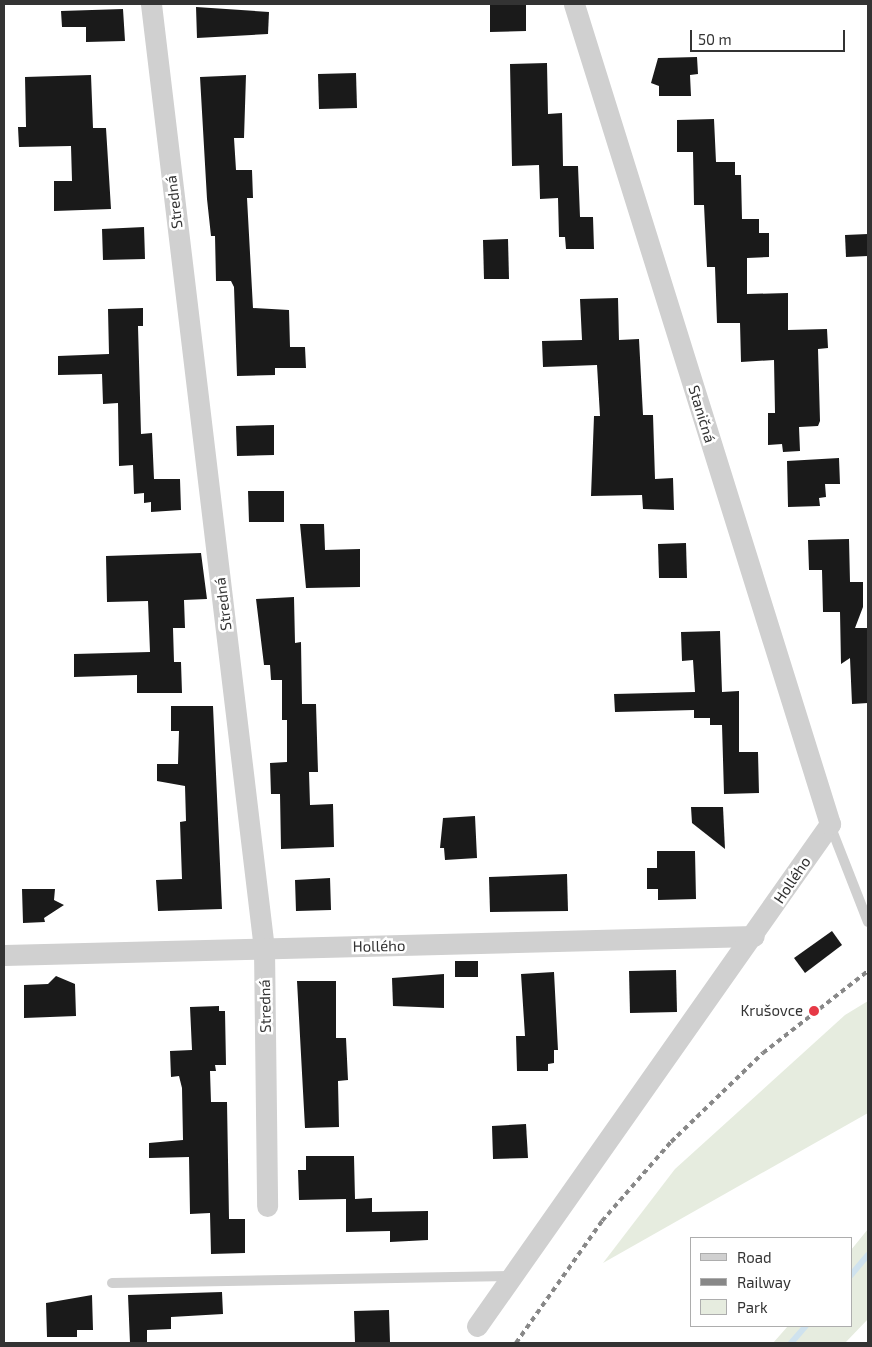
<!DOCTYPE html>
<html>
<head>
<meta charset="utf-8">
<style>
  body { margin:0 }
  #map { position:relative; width:872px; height:1347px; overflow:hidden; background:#fff; font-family:"Exo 2",sans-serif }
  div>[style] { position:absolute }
  .green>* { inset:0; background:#e6ecdf }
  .stream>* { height:6px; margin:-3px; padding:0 3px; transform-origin:3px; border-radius:3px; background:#cfe2ee }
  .building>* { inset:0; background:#1a1a1a }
  .service>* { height:10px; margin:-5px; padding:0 5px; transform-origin:5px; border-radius:5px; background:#d0d0d0 }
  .minor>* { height:21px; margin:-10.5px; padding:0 10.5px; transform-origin:10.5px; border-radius:10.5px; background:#d0d0d0 }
  .rail>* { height:4px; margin-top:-2px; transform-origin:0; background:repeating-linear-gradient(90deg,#888 0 5px,transparent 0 9px) }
  .dots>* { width:14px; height:14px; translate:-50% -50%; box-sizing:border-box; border:2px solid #fff; border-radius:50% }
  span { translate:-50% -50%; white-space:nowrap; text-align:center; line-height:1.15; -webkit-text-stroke:5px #fff; paint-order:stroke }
  .street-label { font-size:15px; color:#333 }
  .poi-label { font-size:15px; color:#333 }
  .right { translate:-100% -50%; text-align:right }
  .frame { position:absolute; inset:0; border:5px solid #333; pointer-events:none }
  .legend { position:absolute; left:690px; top:1237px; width:162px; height:90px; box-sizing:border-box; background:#fff; border:1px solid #adadad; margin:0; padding:6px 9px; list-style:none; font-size:15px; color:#333 }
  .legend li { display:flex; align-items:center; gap:10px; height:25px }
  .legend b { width:25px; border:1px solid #adadad }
  .scale { position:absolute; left:690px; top:30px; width:155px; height:22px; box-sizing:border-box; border:2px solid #333; border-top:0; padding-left:6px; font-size:15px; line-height:18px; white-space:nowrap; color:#333; -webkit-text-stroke:4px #fff; paint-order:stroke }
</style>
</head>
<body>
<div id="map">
  <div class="green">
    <i style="clip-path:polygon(868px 1001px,868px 1113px,603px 1263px,675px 1169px,845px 1015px)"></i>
    <i style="clip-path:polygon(868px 1229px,868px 1319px,845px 1343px,773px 1343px,788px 1326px,851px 1326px,851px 1250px)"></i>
  </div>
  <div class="stream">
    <i style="left:851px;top:1275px;width:26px;rotate:-50deg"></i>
    <i style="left:791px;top:1343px;width:23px;rotate:-49deg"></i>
  </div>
  <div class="building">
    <i style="clip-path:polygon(490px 4px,526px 4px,526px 31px,490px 32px)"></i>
    <i style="clip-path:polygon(196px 7px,269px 12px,268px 34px,197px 38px)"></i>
    <i style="clip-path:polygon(123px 9px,125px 41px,86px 42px,86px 27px,62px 27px,61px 11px)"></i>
    <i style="clip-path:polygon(697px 57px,698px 74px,690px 75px,691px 96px,659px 96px,659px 86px,651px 83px,658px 58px)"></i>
    <i style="clip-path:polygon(547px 63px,548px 114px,562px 113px,563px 166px,578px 166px,580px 217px,593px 217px,594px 249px,566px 249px,565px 237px,559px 237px,558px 198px,540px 199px,539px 165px,512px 166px,510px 64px)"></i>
    <i style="clip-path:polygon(356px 73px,357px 108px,319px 109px,318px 74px)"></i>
    <i style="clip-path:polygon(91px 75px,93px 128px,106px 128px,111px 209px,54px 211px,54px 181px,72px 181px,71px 146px,19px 147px,18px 127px,26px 127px,25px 77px)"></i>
    <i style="clip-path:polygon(246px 75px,244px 138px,234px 138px,236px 170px,252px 170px,253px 198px,247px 198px,253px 308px,289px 310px,290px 347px,305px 347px,306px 368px,275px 368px,275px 375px,237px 376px,234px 287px,231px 281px,216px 281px,215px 236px,211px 236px,207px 199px,200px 77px)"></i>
    <i style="clip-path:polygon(714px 119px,716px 162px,735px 162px,735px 175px,741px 175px,742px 219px,759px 219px,759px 233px,769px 233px,769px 257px,747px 258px,747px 294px,788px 293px,788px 330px,827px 329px,828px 348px,818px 349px,820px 421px,818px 426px,799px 427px,800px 451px,783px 452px,782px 444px,768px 445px,768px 413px,775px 413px,774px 360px,741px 362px,740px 323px,717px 323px,715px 267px,707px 267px,704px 205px,694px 205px,693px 152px,677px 152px,677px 120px)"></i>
    <i style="clip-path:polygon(144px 227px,145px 259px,103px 260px,102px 229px)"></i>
    <i style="clip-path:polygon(868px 234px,868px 256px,846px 257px,845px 235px)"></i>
    <i style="clip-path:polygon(508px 239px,509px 279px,484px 279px,483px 240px)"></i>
    <i style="clip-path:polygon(618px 298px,619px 340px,639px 339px,643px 415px,653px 415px,655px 479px,673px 478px,674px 510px,643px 509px,642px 495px,591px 496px,594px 416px,600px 416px,597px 365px,543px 367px,542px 341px,582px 340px,580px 299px)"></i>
    <i style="clip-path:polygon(143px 308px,143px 326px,138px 326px,141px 434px,152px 433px,154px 479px,180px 479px,181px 510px,151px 512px,151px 502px,144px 503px,144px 493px,134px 494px,133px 465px,119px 466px,118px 403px,103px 404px,102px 374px,58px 375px,58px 356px,109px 354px,108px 309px)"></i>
    <i style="clip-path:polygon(274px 425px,274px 455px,237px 456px,236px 426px)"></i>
    <i style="clip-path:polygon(839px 458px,840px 484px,825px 484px,826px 497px,819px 498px,820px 506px,788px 507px,787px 461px)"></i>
    <i style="clip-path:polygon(248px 491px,284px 491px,284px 522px,249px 522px)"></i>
    <i style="clip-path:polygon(300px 524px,324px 524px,325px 550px,360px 549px,360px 587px,306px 588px)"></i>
    <i style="clip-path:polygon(849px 539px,850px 582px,863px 582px,863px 607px,855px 628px,868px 628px,868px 703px,852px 704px,850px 658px,841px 664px,840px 612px,823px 612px,822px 570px,809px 570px,808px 540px)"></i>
    <i style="clip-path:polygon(686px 543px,687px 578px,659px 578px,658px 544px)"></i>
    <i style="clip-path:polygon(201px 553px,207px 599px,184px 600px,185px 628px,173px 628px,174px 662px,181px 662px,182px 693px,137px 693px,137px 675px,74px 677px,74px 654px,150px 652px,148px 601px,107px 602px,106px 556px)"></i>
    <i style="clip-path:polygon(294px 597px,295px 643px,301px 642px,302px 704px,316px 704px,318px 772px,309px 772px,310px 805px,333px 804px,334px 847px,281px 849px,280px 794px,271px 794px,270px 763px,287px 762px,287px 720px,282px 720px,282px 680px,271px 680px,270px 665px,264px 665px,256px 599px)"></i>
    <i style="clip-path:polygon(720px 631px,722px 692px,739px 691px,739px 752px,758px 752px,759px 793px,724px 794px,722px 725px,710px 725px,710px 718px,694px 718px,694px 710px,615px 712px,614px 694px,695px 692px,693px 660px,682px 661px,681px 632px)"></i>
    <i style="clip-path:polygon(171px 706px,213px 706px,222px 909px,158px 911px,156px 880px,182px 879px,180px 822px,186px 821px,185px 786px,157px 781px,157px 764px,178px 764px,179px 731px,171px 731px)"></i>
    <i style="clip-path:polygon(691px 807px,723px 807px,725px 849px,692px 823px)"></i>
    <i style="clip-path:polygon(475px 816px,477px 858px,445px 860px,444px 848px,440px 848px,443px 818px)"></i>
    <i style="clip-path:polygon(657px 851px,695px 851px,696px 899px,658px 900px,658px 889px,647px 889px,647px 868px,657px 868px)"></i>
    <i style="clip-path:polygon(567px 874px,568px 911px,490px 912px,489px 877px)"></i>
    <i style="clip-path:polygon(330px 878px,331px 910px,296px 911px,295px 880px)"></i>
    <i style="clip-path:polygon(22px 889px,55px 889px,54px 900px,64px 905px,44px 918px,45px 922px,23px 923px)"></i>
    <i style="clip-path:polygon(832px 931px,842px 945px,805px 973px,794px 958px)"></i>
    <i style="clip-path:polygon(455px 961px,478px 961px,478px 977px,455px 977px)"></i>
    <i style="clip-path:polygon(676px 970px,677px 1012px,630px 1013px,629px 971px)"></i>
    <i style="clip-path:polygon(554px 972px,558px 1050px,554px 1050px,554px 1063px,548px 1064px,548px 1071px,517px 1071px,516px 1036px,525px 1036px,521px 974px)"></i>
    <i style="clip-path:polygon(444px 974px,444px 1008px,393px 1006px,392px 978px)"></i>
    <i style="clip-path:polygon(56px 976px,75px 984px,76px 1016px,24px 1018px,24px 985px,48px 984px)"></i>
    <i style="clip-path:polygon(297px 981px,336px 981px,336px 1038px,346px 1038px,348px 1080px,338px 1081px,339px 1127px,305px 1128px)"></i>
    <i style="clip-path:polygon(219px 1006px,219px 1011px,225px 1011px,226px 1065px,215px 1065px,216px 1071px,210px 1071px,211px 1102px,227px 1102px,229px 1219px,245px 1219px,245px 1253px,211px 1254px,210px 1213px,190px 1214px,189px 1157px,149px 1158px,149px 1143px,183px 1140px,182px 1088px,179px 1076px,171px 1077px,170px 1051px,192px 1050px,190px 1007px)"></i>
    <i style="clip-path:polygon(526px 1124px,528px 1158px,493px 1159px,492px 1126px)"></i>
    <i style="clip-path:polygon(306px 1156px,354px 1156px,355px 1199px,372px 1198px,372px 1212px,428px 1211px,428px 1240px,390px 1242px,390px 1231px,346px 1232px,346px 1199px,299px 1200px,298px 1170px,306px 1170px)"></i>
    <i style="clip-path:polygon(222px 1292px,223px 1314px,171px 1317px,171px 1329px,147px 1330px,147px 1343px,130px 1343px,128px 1295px)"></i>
    <i style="clip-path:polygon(92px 1295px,93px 1330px,77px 1330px,77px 1337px,47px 1337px,46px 1303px)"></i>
    <i style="clip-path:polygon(389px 1310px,390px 1343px,355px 1343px,354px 1311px)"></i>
  </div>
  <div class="service">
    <i style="left:830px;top:825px;width:104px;rotate:68.6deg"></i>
    <i style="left:112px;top:1283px;width:398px;rotate:-1deg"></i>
  </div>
  <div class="minor">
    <i style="left:151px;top:4px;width:952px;rotate:83.18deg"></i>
    <i style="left:264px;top:949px;width:257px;rotate:89.3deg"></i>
    <i style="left:4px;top:955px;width:750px;rotate:-1.45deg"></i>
    <i style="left:477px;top:1326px;width:614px;rotate:-54.89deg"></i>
    <i style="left:830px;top:824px;width:859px;rotate:-107.34deg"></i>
  </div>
  <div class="rail">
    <i style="left:516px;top:1343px;width:149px;rotate:-54.8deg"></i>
    <i style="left:602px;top:1221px;width:105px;rotate:-48.9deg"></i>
    <i style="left:671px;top:1142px;width:128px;rotate:-44.1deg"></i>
    <i style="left:763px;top:1053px;width:133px;rotate:-38deg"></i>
  </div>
  <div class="dots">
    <i style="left:814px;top:1011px;background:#e63946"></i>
  </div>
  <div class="street-label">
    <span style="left:174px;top:202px;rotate:-97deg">Stredná</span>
    <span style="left:702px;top:414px;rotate:73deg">Staničná</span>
    <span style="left:223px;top:604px;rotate:-97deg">Stredná</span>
    <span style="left:792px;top:880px;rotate:-56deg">Hollého</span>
    <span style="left:379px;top:946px;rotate:-1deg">Hollého</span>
    <span style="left:265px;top:1006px;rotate:-91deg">Stredná</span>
  </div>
  <div class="poi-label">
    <span class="right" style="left:803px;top:1011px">Krušovce</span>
  </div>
  <div class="frame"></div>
  <ul class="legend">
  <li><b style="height:6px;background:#d0d0d0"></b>Road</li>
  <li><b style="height:6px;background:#888"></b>Railway</li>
  <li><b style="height:14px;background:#e6ecdf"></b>Park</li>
  </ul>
  <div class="scale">50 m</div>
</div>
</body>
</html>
